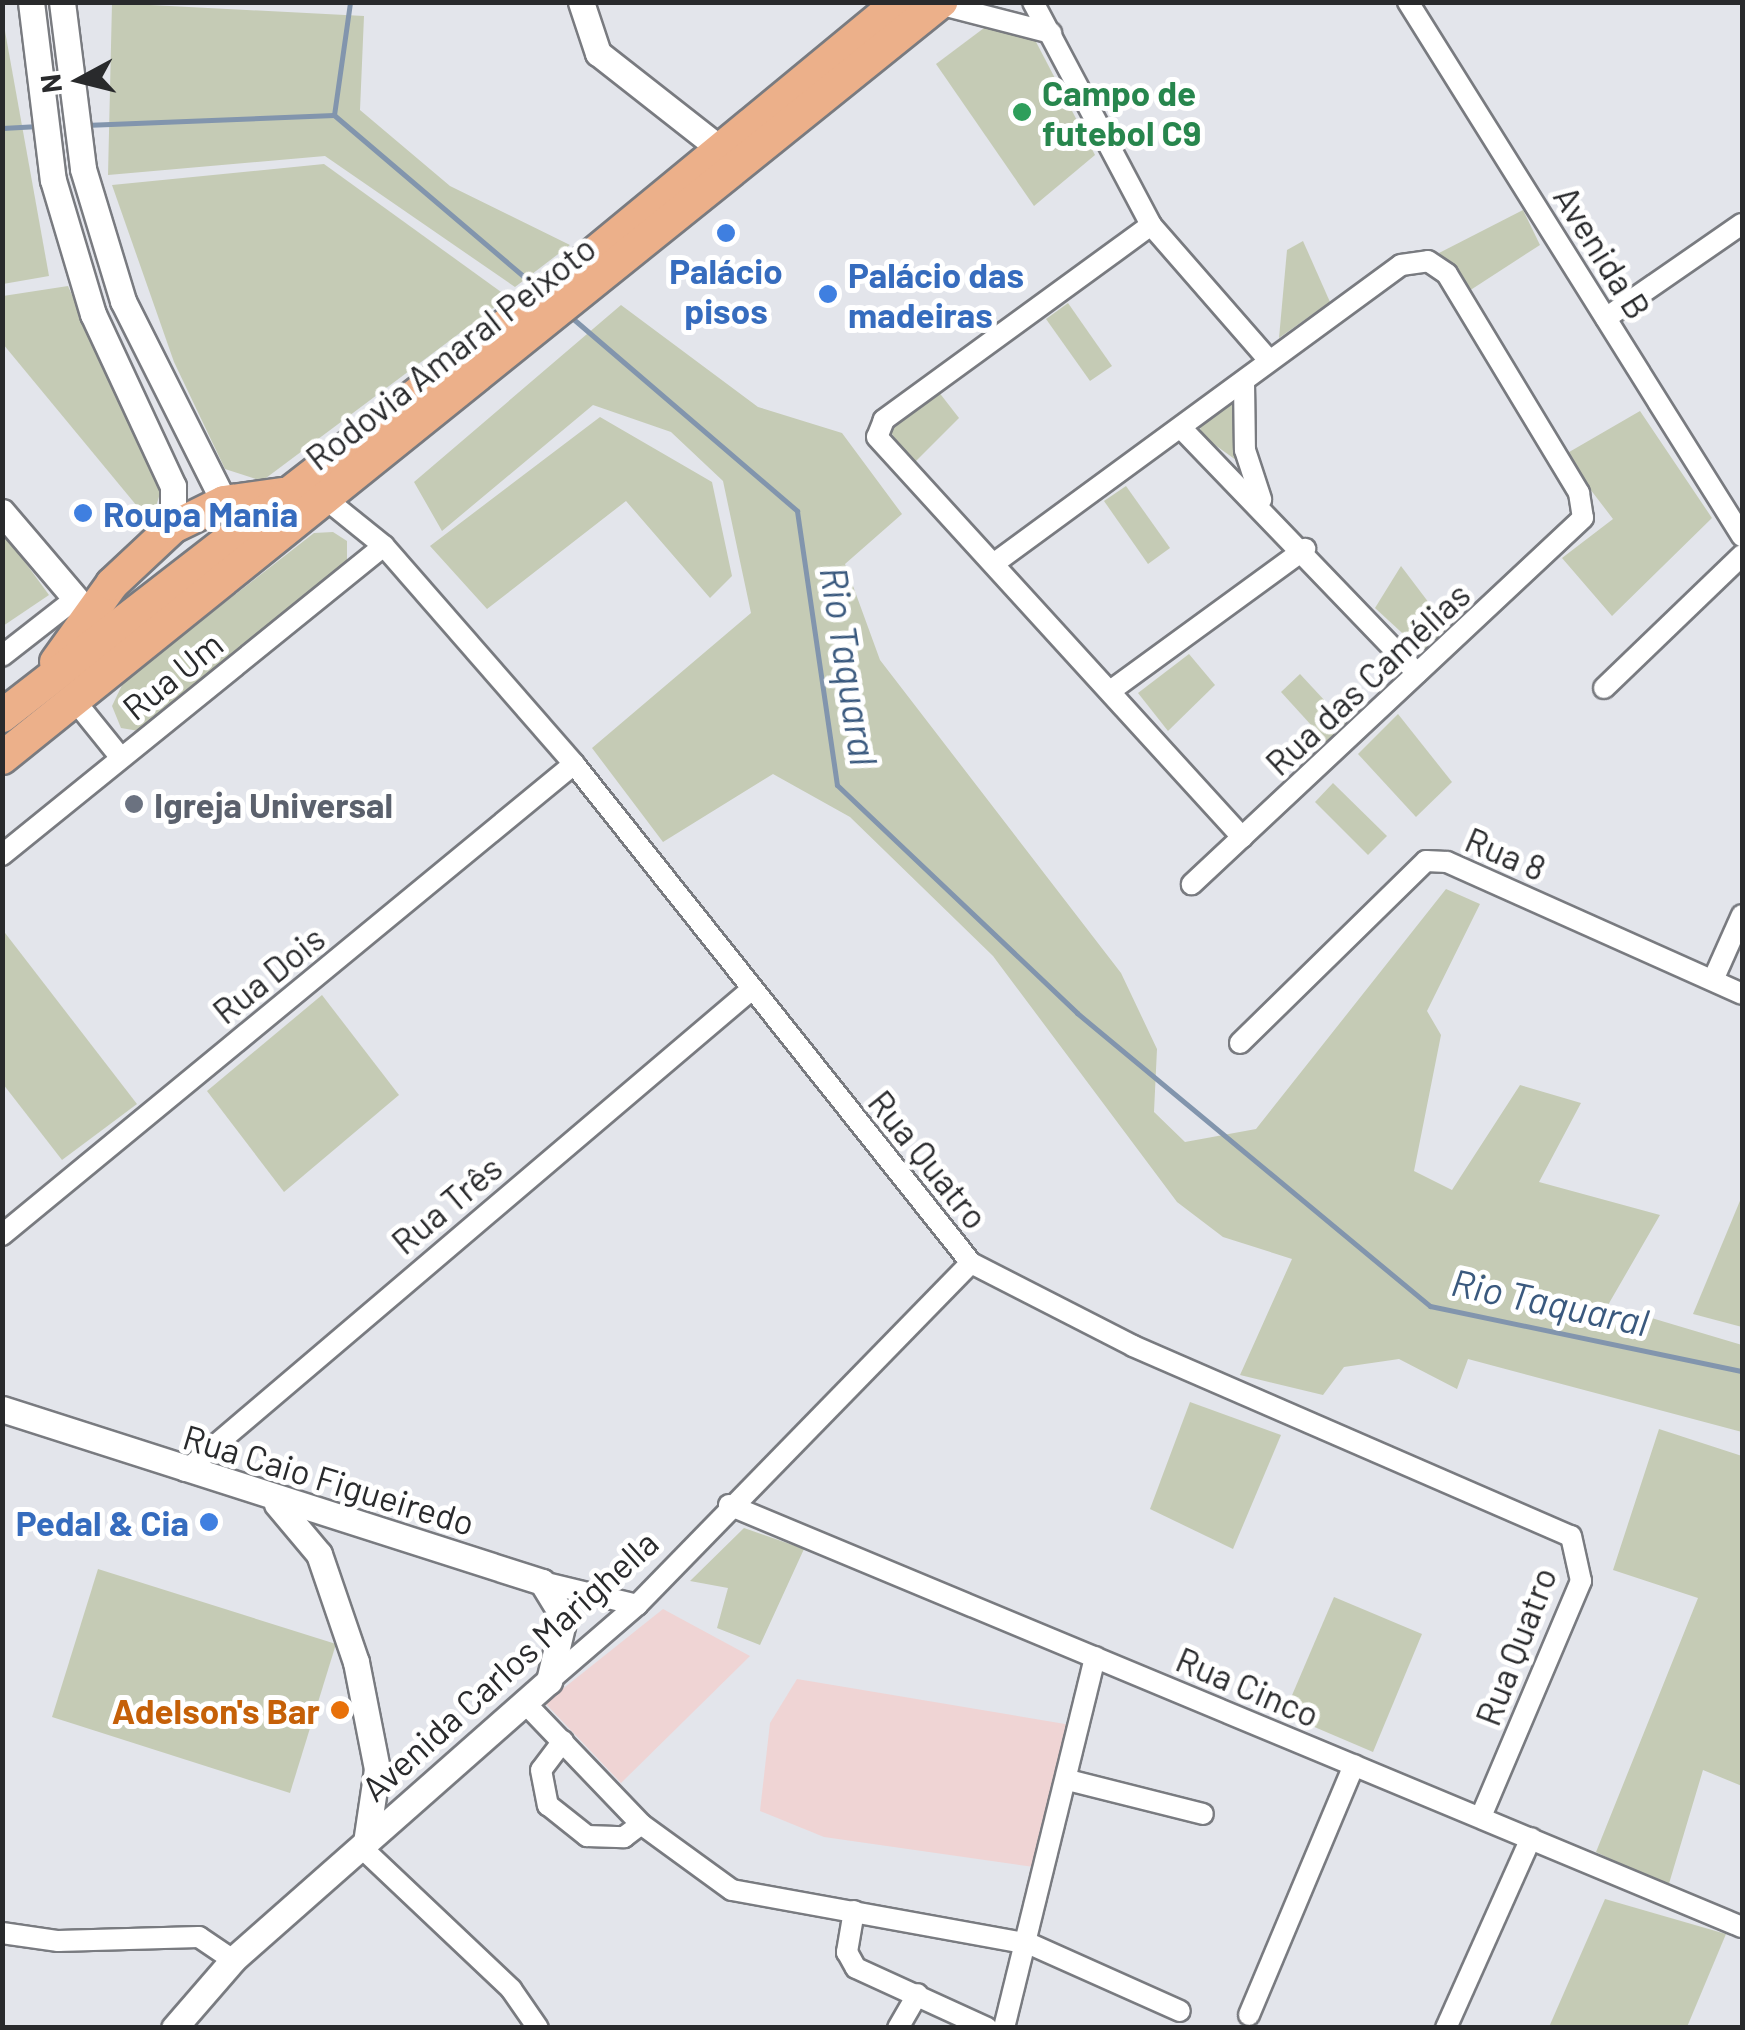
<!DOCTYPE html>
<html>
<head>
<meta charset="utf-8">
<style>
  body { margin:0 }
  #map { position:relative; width:1745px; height:2030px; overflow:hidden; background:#e3e5eb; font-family:Barlow,sans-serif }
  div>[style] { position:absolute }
  .education>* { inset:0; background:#efd4d4 }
  .green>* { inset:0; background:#c5cbb5 }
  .stream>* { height:5px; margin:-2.5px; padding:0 2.5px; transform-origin:2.5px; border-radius:2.5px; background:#8295ad }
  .roads { filter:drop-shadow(2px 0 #797b80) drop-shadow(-2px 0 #797b80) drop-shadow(0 2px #797b80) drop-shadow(0 -2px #797b80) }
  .minor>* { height:20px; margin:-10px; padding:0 10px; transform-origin:10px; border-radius:10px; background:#fff }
  .tertiary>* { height:25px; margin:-12.5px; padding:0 12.5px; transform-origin:12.5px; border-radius:12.5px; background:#fff }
  .trunk>* { height:32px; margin:-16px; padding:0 16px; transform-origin:16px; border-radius:16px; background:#ecb08a }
  .dots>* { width:28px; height:28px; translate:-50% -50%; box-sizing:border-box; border:5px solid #fff; border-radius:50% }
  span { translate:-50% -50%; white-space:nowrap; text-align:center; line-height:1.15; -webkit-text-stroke:10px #fff; paint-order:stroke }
  .leisure-label { font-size:35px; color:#27864d; font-weight:700 }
  .left { translate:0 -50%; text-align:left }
  .street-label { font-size:35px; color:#292a2c }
  .shop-label { font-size:35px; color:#366cbe; font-weight:700 }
  .right { translate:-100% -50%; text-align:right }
  .worship-label { font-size:35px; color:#5b616d; font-weight:700 }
  .food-label { font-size:35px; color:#c56008; font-weight:700 }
  .water-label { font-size:38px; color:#3a597e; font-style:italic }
  .frame { position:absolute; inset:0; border:5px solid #292a2c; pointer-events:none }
  .north { position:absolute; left:30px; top:30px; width:100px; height:100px; -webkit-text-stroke:8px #fff; paint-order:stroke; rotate:263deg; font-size:28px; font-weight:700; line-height:40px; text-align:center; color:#292a2c }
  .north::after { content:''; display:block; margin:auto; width:35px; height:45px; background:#292a2c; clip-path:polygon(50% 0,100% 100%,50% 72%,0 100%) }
</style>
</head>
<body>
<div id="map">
  <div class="education">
    <i style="clip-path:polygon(663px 1609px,750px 1656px,621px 1783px,545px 1703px)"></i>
    <i style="clip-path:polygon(797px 1679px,1071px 1725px,1041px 1868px,824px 1837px,760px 1811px,770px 1723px)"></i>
  </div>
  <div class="green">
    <i style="clip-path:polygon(112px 3px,364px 16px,360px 110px,450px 186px,570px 245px,515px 287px,325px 156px,108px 175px)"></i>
    <i style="clip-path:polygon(3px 20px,49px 276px,3px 284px,2px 284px)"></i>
    <i style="clip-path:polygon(988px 25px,1034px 38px,1095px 155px,1034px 206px,936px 64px)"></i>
    <i style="clip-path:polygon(324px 164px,508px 297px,262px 481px,225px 469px,174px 362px,112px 185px)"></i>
    <i style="clip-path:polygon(1523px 210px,1540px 245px,1469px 291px,1439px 253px)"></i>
    <i style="clip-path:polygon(1303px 241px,1330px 302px,1279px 338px,1287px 250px)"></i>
    <i style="clip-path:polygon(68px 286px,161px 490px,151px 523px,3px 344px,3px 296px)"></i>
    <i style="clip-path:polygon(1068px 303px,1112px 366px,1090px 381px,1046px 319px)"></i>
    <i style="clip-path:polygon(621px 305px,758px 407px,842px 433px,902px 514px,845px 564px,880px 660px,1121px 973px,1157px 1049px,1154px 1112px,1185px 1142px,1256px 1129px,1446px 889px,1480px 904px,1427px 1011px,1441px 1035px,1414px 1171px,1452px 1190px,1520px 1085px,1581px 1103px,1539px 1182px,1660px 1215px,1608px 1305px,1742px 1345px,1742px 1432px,1468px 1359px,1457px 1389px,1399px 1359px,1344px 1367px,1323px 1395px,1240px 1375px,1292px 1259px,1223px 1237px,1177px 1202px,993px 956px,850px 817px,773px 774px,663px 842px,592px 748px,751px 613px,723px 481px,671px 432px,593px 405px,442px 531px,414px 482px)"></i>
    <i style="clip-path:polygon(938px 391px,959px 418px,913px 464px,890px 431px)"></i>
    <i style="clip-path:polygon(1234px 399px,1239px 441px,1243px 465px,1201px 435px,1200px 425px)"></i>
    <i style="clip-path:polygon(1640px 411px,1712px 518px,1612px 616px,1562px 558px,1613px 519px,1564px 455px)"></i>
    <i style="clip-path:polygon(600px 417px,712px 482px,732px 576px,710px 598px,626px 501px,487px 609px,430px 546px)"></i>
    <i style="clip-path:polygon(1126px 486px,1170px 548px,1148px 564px,1104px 501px)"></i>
    <i style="clip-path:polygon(3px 532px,49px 595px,3px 626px,2px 626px)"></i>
    <i style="clip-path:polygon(333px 532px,347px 541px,347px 573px,151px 733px,121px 728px,112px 706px,124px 681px,314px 533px)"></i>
    <i style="clip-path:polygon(1401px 566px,1451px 632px,1426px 655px,1375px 608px)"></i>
    <i style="clip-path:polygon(1189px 654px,1215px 685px,1168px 731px,1138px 693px)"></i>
    <i style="clip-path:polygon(1300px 674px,1352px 730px,1332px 748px,1281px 692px)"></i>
    <i style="clip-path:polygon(1398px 714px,1452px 782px,1416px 817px,1358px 754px)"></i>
    <i style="clip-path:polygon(1333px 783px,1387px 836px,1368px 855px,1315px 802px)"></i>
    <i style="clip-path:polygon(2px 929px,137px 1104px,62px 1160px,3px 1084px)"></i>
    <i style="clip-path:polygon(322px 995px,399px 1095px,284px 1192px,207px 1091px)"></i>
    <i style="clip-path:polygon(1742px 1196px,1742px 1327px,1693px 1314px)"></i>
    <i style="clip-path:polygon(1190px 1402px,1281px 1435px,1233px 1549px,1150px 1509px)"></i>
    <i style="clip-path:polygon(1659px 1429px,1742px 1456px,1742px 1786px,1703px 1770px,1668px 1887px,1596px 1852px,1698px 1598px,1613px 1570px)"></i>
    <i style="clip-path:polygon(744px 1528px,804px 1549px,760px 1645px,717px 1628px,728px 1588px,690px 1581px)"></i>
    <i style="clip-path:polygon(98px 1569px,336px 1644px,290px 1793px,52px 1717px)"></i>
    <i style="clip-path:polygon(1334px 1597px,1422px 1634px,1373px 1752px,1284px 1714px)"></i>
    <i style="clip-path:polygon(1605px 1899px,1726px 1934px,1687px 2027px,1549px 2027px)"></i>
  </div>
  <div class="stream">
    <i style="left:334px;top:115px;width:114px;rotate:-81.9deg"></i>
    <i style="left:85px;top:125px;width:249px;rotate:-2.3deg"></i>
    <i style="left:334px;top:115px;width:265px;rotate:40.4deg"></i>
    <i style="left:2px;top:128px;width:37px;rotate:-3deg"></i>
    <i style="left:571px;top:317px;width:298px;rotate:40.6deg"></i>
    <i style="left:797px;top:511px;width:277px;rotate:81.7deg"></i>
    <i style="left:837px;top:785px;width:331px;rotate:43.5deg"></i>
    <i style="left:1077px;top:1013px;width:459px;rotate:39.7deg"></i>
    <i style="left:1430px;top:1306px;width:319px;rotate:11.8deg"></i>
  </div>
  <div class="roads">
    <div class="minor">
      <i style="left:1033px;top:2px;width:252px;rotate:62.1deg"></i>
      <i style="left:1151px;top:225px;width:178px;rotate:48.9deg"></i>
      <i style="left:1408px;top:2px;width:630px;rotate:57.98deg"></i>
      <i style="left:939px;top:4px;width:116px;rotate:14.5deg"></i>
      <i style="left:1151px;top:225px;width:331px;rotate:143.9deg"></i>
      <i style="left:884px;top:420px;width:18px;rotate:112deg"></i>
      <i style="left:877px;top:437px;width:542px;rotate:47.62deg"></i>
      <i style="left:1606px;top:318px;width:165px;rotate:-34.7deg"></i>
      <i style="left:1244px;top:382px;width:68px;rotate:89.2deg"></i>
      <i style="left:1245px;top:450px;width:52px;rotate:71.9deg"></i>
      <i style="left:1184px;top:431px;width:336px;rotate:46.1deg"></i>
      <i style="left:327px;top:500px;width:73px;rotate:38.9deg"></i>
      <i style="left:384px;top:546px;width:289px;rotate:48.9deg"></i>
      <i style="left:574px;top:764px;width:638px;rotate:51.49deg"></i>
      <i style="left:971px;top:1263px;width:182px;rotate:27.1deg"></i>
      <i style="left:1133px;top:1346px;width:477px;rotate:23.5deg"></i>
      <i style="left:1571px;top:1536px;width:46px;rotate:77.5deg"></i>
      <i style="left:1581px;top:1581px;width:256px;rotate:113deg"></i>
      <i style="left:996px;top:562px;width:502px;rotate:-36.25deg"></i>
      <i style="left:1401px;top:265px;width:27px;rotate:-8deg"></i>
      <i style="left:1428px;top:261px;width:23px;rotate:34deg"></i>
      <i style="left:1447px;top:274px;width:256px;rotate:58.9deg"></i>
      <i style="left:1579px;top:493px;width:25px;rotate:81deg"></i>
      <i style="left:1583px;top:518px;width:536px;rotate:136.89deg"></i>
      <i style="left:2px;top:656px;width:93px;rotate:-38deg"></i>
      <i style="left:1604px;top:688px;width:192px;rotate:-43.9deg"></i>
      <i style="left:1113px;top:689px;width:238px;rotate:-36.1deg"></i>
      <i style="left:75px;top:701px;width:73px;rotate:51.1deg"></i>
      <i style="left:2px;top:855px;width:491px;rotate:-39deg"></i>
      <i style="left:1713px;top:980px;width:71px;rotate:-66deg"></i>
      <i style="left:1240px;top:1043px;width:260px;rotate:-44.4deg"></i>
      <i style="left:1426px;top:861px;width:21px;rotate:3deg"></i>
      <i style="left:1447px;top:862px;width:323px;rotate:24.1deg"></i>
      <i style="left:2px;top:1235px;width:741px;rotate:-39.47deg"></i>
      <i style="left:185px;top:1471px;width:744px;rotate:-40.37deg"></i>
      <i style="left:729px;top:1505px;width:1097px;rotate:22.62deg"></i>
      <i style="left:542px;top:1582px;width:98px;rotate:13.6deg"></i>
      <i style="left:549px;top:1681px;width:116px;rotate:-40.8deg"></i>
      <i style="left:637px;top:1605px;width:478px;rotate:-45.7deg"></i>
      <i style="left:525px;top:1703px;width:168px;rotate:46.2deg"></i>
      <i style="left:641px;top:1824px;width:112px;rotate:36deg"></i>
      <i style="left:732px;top:1890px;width:303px;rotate:10.3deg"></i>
      <i style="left:1030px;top:1944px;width:164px;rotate:24.1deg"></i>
      <i style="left:563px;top:1741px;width:36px;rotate:127deg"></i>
      <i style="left:541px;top:1770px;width:36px;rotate:79deg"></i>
      <i style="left:548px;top:1805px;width:50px;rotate:38.5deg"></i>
      <i style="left:587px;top:1836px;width:37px;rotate:2deg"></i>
      <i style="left:624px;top:1837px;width:21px;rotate:-37deg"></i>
      <i style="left:1068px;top:1780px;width:139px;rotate:14.1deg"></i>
      <i style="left:361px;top:1847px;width:207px;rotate:43.4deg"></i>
      <i style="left:511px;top:1989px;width:47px;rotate:55.3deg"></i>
      <i style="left:854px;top:1911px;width:42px;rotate:99.7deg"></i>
      <i style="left:847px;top:1952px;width:18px;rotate:61deg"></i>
      <i style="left:856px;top:1968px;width:144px;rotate:24.6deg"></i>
      <i style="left:2px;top:1933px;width:57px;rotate:8.1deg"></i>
      <i style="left:58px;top:1941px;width:141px;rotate:-1.6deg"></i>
      <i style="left:199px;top:1937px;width:41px;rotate:34.1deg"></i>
      <i style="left:1249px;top:2015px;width:271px;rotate:-67.2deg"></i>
      <i style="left:898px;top:2028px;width:39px;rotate:-60deg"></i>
      <i style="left:1004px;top:2028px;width:382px;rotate:-76.2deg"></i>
      <i style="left:1446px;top:2028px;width:208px;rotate:-65.9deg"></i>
    </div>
    <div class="tertiary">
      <i style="left:31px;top:2px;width:179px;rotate:83deg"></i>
      <i style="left:53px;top:180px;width:140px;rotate:73.4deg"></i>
      <i style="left:93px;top:314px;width:190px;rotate:65.1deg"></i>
      <i style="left:173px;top:486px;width:41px;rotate:90deg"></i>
      <i style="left:62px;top:2px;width:168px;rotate:82.8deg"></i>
      <i style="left:83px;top:169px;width:138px;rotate:73.1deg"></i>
      <i style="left:123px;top:301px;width:225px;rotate:63.3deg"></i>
      <i style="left:581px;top:2px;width:54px;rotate:71.6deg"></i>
      <i style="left:598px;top:53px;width:152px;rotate:38.1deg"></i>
      <i style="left:2px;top:512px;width:133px;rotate:49.6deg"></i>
      <i style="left:2px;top:1409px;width:567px;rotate:17.76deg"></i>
      <i style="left:542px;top:1582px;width:42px;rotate:58.6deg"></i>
      <i style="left:564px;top:1618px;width:65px;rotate:103.4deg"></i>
      <i style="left:549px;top:1681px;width:422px;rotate:138.6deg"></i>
      <i style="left:233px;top:1960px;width:90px;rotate:130.9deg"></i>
      <i style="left:277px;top:1504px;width:65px;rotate:50deg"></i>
      <i style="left:319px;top:1554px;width:114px;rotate:71.1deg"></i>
      <i style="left:356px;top:1662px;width:109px;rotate:78.9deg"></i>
      <i style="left:377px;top:1769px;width:75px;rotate:98.5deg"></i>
    </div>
    <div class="trunk">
      <i style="left:56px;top:662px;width:96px;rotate:-54.3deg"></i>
      <i style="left:112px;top:584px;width:83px;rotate:-43.1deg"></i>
      <i style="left:173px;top:527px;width:57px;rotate:-26.1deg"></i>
      <i style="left:224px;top:502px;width:60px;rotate:-7.7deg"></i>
      <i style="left:2px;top:716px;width:673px;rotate:-37.82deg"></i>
      <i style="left:534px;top:303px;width:473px;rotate:-39.5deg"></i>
      <i style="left:2px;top:758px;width:1206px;rotate:-38.84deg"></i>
    </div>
  </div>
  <div class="dots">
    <i style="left:1022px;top:112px;background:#2e9e5b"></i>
    <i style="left:726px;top:233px;background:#3f7fe0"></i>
    <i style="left:828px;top:294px;background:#3f7fe0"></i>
    <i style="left:83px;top:513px;background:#3f7fe0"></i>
    <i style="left:134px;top:804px;background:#6b7280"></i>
    <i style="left:209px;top:1522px;background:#3f7fe0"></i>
    <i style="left:340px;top:1710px;background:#e8710a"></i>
  </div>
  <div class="leisure-label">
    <span class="left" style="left:1042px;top:112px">Campo de<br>futebol C9</span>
  </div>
  <div class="street-label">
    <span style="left:1603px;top:252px;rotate:58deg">Avenida B</span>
    <span style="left:450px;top:352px;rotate:-38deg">Rodovia Amaral Peixoto</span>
    <span style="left:172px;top:675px;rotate:-39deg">Rua Um</span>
    <span style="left:1367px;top:678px;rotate:-43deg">Rua das Camélias</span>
    <span style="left:1506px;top:853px;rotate:23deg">Rua 8</span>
    <span style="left:268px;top:974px;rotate:-39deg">Rua Dois</span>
    <span style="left:929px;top:1159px;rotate:51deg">Rua Quatro</span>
    <span style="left:446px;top:1204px;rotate:-40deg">Rua Três</span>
    <span style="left:329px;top:1479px;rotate:17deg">Rua Caio Figueiredo</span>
    <span style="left:1515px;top:1646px;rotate:-69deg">Rua Quatro</span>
    <span style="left:509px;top:1665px;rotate:-42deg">Avenida Carlos Marighella</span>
    <span style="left:1248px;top:1686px;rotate:23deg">Rua Cinco</span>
  </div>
  <div class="shop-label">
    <span style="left:726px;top:290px">Palácio<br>pisos</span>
    <span class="left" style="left:848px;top:294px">Palácio das<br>madeiras</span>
    <span class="left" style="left:103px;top:513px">Roupa Mania</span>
    <span class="right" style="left:189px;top:1522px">Pedal &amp; Cia</span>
  </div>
  <div class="worship-label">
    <span class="left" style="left:154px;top:804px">Igreja Universal</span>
  </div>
  <div class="food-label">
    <span class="right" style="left:320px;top:1710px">Adelson's Bar</span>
  </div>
  <div class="water-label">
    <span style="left:849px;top:666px;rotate:81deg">Rio Taquaral</span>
    <span style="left:1550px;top:1302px;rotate:12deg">Rio Taquaral</span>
  </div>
  <div class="frame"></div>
  <div class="north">N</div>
</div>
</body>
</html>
